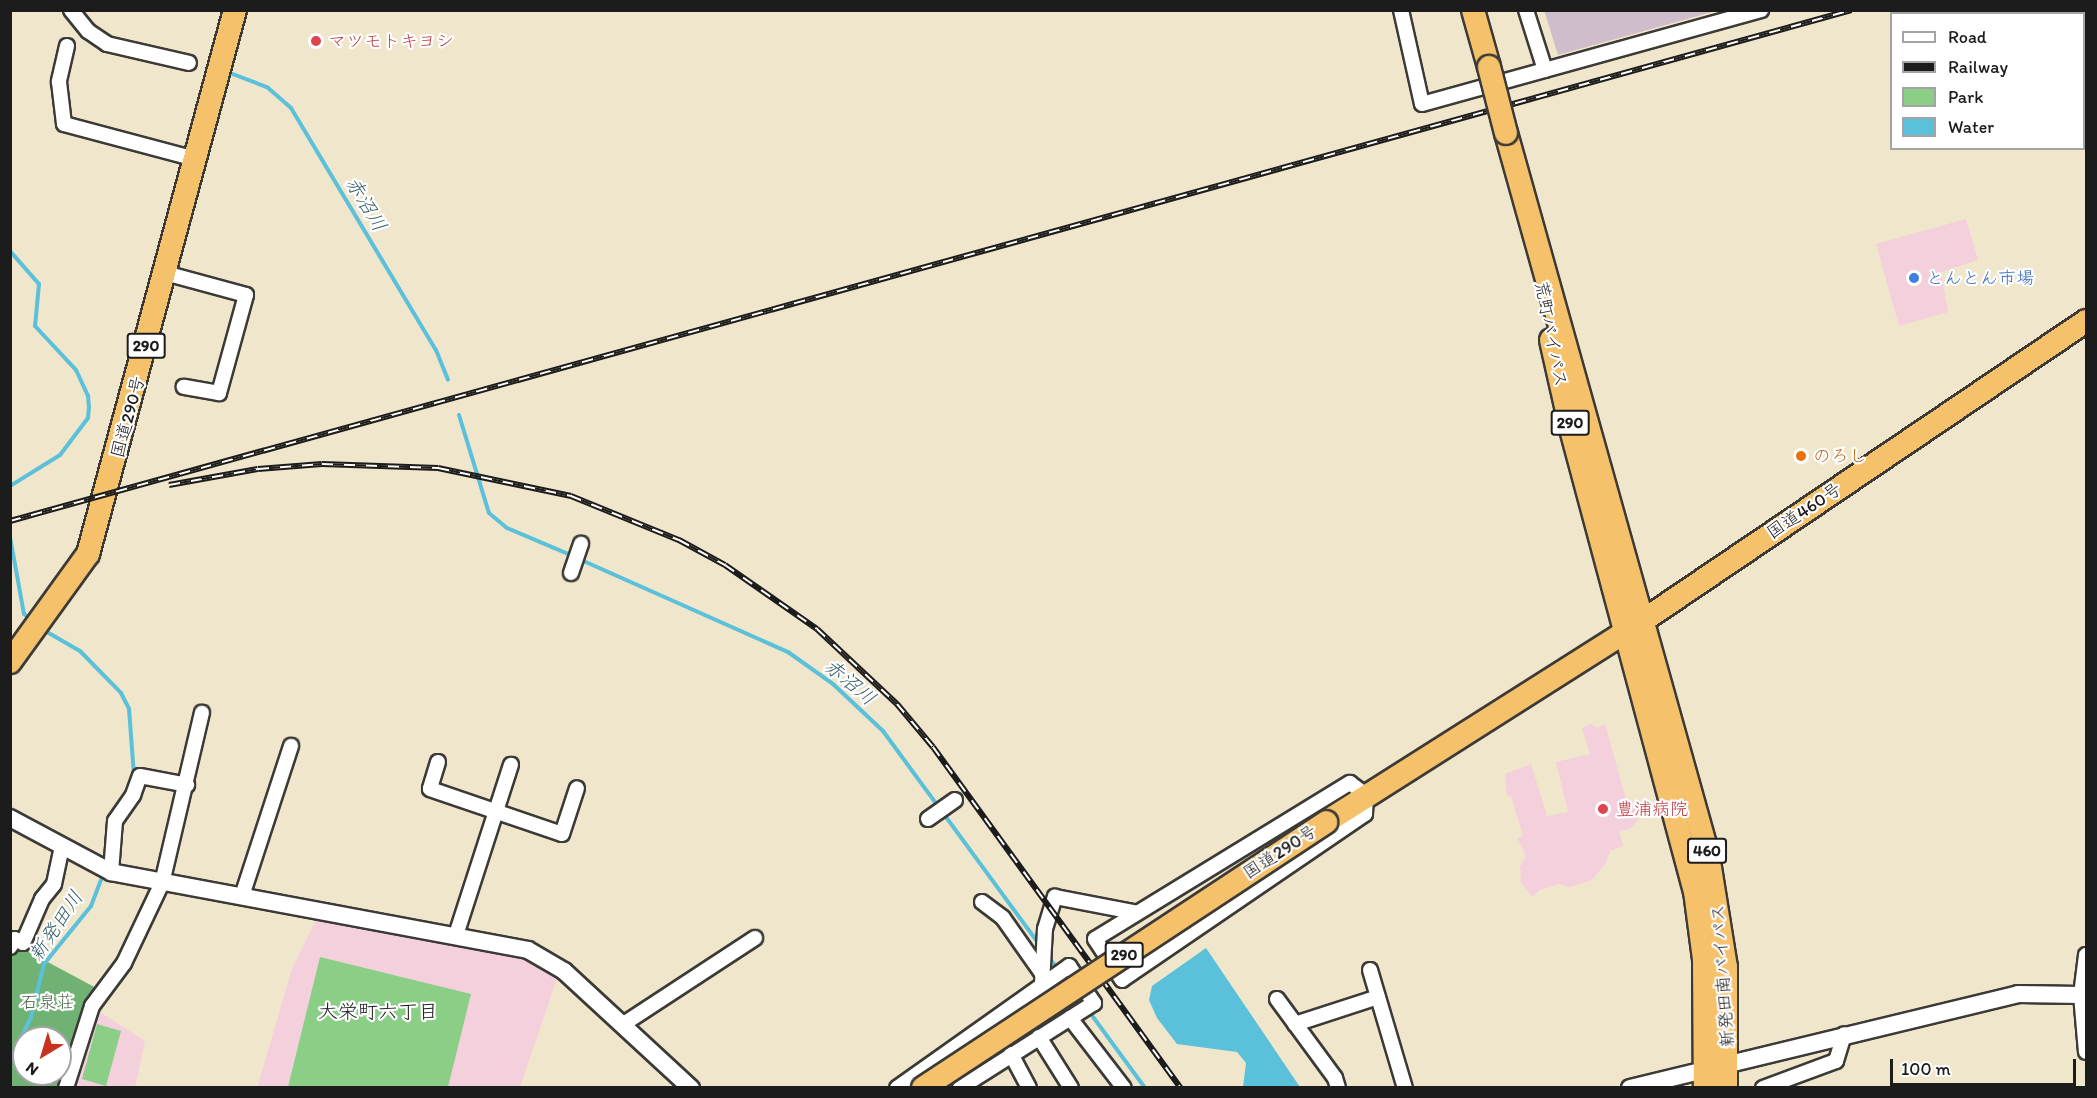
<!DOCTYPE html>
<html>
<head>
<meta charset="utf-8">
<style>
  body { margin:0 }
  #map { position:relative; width:2097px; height:1098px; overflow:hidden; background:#f0e6cc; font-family:Itim,"Klee One",sans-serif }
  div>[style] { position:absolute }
  .built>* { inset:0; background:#f4cfdc }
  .industrial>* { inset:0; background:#d0bdcc }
  .green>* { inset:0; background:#8bcf87 }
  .forest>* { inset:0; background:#70b274 }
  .water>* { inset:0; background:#5bc0d9 }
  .stream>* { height:4px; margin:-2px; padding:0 2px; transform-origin:2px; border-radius:2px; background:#5bc0d9 }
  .roads { filter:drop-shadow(2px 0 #3c3a36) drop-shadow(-2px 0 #3c3a36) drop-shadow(0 2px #3c3a36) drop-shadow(0 -2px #3c3a36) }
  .minor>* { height:14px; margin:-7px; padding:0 7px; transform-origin:7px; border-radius:7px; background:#fff }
  .tertiary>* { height:16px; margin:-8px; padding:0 8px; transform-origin:8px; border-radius:8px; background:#fff }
  .trunk>* { height:22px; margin:-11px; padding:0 11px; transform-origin:11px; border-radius:11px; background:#f6c16b }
  .rail>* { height:6px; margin-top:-3px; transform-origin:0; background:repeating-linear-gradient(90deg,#fff 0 11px,#1c1c1c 0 22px); box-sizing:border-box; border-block:2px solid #1c1c1c }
  .bridges { filter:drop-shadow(2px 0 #3c3a36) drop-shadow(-2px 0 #3c3a36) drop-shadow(0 2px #3c3a36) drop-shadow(0 -2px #3c3a36) }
  .trunk-bridge>* { height:22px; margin:-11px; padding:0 11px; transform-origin:11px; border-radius:11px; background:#f6c16b }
  .dots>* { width:16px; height:16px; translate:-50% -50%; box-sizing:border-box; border:3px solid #fff; border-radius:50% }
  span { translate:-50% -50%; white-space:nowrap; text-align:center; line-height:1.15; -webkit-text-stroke:4.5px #fff; paint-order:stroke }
  .shield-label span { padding:2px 4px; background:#fff; border:2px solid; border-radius:4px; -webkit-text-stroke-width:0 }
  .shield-label { font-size:16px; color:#1c1c1c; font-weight:700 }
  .health-label { font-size:18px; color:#be3a42 }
  .left { translate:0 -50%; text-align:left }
  .shop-label { font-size:18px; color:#366cbe }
  .street-label { font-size:18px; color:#1c1c1c }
  .food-label { font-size:18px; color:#c56008 }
  .park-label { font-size:18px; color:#486447 }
  .water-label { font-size:20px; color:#355e68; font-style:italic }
  .neighbourhood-label { font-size:20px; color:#1c1c1c }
  .frame { position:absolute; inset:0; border:12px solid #1c1c1c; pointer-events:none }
  .legend { position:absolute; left:1890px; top:12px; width:195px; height:138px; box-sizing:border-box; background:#fff; border:2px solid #a4a4a4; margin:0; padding:8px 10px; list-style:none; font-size:18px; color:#1c1c1c }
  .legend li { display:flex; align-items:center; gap:12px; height:30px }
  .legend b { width:30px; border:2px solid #a4a4a4 }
  .north { position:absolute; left:12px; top:1026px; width:60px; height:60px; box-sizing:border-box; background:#fff; border:2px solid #a4a4a4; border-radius:50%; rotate:218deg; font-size:16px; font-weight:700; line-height:24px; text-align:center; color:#1c1c1c }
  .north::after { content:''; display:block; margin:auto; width:21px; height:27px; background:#c8321e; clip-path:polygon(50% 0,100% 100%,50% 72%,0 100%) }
  .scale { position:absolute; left:1890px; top:1059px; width:186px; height:27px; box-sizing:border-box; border:3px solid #1c1c1c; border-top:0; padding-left:8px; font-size:18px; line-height:21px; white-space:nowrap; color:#1c1c1c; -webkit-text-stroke:4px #fff; paint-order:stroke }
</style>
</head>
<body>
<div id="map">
  <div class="built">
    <i style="clip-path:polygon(1966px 219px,1978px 260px,1941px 272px,1948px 312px,1899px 326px,1876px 244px)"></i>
    <i style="clip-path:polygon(1591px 724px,1597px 728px,1605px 724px,1626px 799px,1638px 807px,1638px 820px,1630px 829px,1619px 831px,1623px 846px,1610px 851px,1606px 863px,1592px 880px,1570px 887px,1558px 884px,1539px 890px,1533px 897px,1521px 883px,1520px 867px,1526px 856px,1517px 838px,1523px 836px,1511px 796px,1507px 797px,1505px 774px,1531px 764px,1547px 816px,1568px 812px,1556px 762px,1590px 754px,1582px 728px)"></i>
    <i style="clip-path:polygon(316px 920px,530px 956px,559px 973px,520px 1087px,257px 1088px,292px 969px)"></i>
    <i style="clip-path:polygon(92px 1007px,145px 1041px,135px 1087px,66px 1088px)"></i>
  </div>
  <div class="industrial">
    <i style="clip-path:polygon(1544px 10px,1716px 10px,1716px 11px,1558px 55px)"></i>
  </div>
  <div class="green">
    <i style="clip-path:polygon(320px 957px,471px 994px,448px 1087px,288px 1087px)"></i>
    <i style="clip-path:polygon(97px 1024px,121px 1031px,106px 1086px,82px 1079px)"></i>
  </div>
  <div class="forest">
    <i style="clip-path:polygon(evenodd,31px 944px,42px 959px,100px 990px,65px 1087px,11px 1088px,11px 953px,16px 945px,31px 944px,24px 1038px,60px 1038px,60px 1074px,24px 1074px,24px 1038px)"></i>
  </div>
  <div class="water">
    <i style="clip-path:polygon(1206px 948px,1300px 1087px,1243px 1087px,1246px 1063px,1237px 1052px,1177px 1044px,1157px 1018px,1149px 1000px,1152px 986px)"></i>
  </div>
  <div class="stream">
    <i style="left:230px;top:73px;width:40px;rotate:21deg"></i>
    <i style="left:267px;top:87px;width:32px;rotate:41deg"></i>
    <i style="left:291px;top:108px;width:282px;rotate:59.1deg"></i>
    <i style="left:436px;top:350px;width:32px;rotate:68deg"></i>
    <i style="left:10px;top:251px;width:44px;rotate:48.7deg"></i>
    <i style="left:39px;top:284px;width:42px;rotate:95.4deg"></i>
    <i style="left:35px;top:326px;width:60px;rotate:47deg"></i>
    <i style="left:76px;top:370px;width:29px;rotate:65deg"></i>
    <i style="left:88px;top:396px;width:11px;rotate:85deg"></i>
    <i style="left:89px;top:407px;width:11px;rotate:95deg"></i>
    <i style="left:88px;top:418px;width:46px;rotate:127.1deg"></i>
    <i style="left:60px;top:455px;width:59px;rotate:148.2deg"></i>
    <i style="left:459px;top:415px;width:102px;rotate:73deg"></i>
    <i style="left:489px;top:513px;width:23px;rotate:40deg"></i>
    <i style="left:507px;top:528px;width:72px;rotate:23deg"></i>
    <i style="left:10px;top:537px;width:78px;rotate:79.7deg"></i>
    <i style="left:24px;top:614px;width:8px;rotate:40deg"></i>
    <i style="left:579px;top:559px;width:229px;rotate:24deg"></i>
    <i style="left:788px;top:652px;width:55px;rotate:35.4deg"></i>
    <i style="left:833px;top:684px;width:69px;rotate:43.2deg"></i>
    <i style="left:883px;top:731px;width:264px;rotate:53.8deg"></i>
    <i style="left:47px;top:632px;width:38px;rotate:30deg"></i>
    <i style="left:80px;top:651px;width:59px;rotate:45.7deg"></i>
    <i style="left:121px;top:693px;width:18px;rotate:63deg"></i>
    <i style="left:129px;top:709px;width:67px;rotate:85.7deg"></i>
    <i style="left:1047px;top:955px;width:35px;rotate:53deg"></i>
    <i style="left:1088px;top:1010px;width:97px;rotate:53.8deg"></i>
    <i style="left:10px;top:1061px;width:49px;rotate:-64.5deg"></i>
    <i style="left:31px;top:1017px;width:55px;rotate:-76.2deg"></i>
    <i style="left:44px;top:964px;width:75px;rotate:-51deg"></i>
    <i style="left:91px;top:906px;width:36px;rotate:-69deg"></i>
  </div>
  <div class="roads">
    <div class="minor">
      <i style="left:71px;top:10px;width:27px;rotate:51deg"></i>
      <i style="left:88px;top:31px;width:23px;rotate:34deg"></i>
      <i style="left:107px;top:44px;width:84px;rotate:13deg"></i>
      <i style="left:1401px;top:10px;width:96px;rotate:77.4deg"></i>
      <i style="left:1422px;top:104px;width:352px;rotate:-15.5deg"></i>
      <i style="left:1526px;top:10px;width:63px;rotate:72.4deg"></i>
      <i style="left:67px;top:46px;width:37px;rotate:103deg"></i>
      <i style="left:59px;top:82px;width:42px;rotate:83.2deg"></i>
      <i style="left:64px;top:124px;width:137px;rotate:14.9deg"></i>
      <i style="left:165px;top:273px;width:84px;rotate:15.2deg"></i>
      <i style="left:246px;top:295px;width:102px;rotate:105.4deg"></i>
      <i style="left:219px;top:393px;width:36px;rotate:-170deg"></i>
      <i style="left:571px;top:573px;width:31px;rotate:-71deg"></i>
      <i style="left:438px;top:762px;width:28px;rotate:107deg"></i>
      <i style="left:430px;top:789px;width:139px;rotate:18.8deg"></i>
      <i style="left:562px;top:834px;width:48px;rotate:-71.9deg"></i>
      <i style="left:1350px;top:783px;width:20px;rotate:37deg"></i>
      <i style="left:1366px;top:795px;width:19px;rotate:93deg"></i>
      <i style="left:1365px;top:814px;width:294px;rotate:145.7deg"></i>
      <i style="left:1122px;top:980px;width:49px;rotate:-123.4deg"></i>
      <i style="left:1095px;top:939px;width:299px;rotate:-31.5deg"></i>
      <i style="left:928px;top:819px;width:33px;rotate:-35deg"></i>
      <i style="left:111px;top:872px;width:51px;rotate:-85.5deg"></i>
      <i style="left:115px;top:821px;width:32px;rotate:-55deg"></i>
      <i style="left:133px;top:795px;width:20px;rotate:-70deg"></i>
      <i style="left:140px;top:776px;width:48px;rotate:10.8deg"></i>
      <i style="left:242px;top:896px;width:158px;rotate:-71.9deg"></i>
      <i style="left:982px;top:902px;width:26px;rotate:37deg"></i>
      <i style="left:1003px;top:918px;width:70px;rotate:54.9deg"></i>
      <i style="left:456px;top:935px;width:179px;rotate:-72.1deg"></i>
      <i style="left:10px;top:947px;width:9px;rotate:-58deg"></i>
      <i style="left:15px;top:939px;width:9px;rotate:27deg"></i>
      <i style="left:23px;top:943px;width:48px;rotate:-66.6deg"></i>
      <i style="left:42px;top:899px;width:19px;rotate:-51deg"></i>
      <i style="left:54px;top:884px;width:38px;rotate:-78deg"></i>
      <i style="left:2086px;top:955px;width:40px;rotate:97.1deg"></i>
      <i style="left:2081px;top:995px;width:57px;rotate:85deg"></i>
      <i style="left:1370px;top:970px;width:123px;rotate:73.5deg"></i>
      <i style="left:1042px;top:984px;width:55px;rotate:-86.9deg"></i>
      <i style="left:1045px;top:929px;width:34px;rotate:-73deg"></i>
      <i style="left:1055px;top:897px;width:80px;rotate:10.8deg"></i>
      <i style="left:1277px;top:999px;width:98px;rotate:53.7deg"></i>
      <i style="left:1335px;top:1078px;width:10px;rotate:73deg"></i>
      <i style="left:1070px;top:1018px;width:88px;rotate:52.4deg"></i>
      <i style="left:1295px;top:1024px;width:87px;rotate:-18deg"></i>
      <i style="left:622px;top:1025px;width:159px;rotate:-33.2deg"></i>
      <i style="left:1039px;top:1037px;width:60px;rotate:57.9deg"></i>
      <i style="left:1011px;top:1054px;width:38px;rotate:62deg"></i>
      <i style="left:66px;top:1088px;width:86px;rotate:-72.4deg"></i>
      <i style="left:92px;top:1006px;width:54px;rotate:-53.3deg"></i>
      <i style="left:124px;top:963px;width:89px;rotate:-64.6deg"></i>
      <i style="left:162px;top:883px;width:175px;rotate:-76.8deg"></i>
      <i style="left:897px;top:1088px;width:211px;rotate:-35.3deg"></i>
      <i style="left:1069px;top:966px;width:45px;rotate:56deg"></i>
      <i style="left:1094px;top:1003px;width:159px;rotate:147.6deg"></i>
      <i style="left:1763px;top:1088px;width:78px;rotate:-20.3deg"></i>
      <i style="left:1836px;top:1061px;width:28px;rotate:-73deg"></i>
    </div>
    <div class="tertiary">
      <i style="left:10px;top:818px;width:115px;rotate:28.1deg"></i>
      <i style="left:111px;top:872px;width:424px;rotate:10.6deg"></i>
      <i style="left:528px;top:950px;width:42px;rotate:30.3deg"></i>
      <i style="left:564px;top:971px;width:173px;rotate:42.7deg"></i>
      <i style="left:1630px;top:1088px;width:399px;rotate:-13.6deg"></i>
      <i style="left:2018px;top:994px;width:63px;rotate:0.9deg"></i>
    </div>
    <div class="trunk">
      <i style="left:1473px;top:10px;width:59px;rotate:74.3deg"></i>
      <i style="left:1506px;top:133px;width:750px;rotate:74.37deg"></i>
      <i style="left:1708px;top:855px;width:113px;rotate:80.9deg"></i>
      <i style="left:1726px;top:967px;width:121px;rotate:90deg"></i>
      <i style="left:1551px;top:340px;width:91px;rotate:77.3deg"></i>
      <i style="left:1571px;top:429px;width:478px;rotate:75deg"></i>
      <i style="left:1695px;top:891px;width:69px;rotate:82.5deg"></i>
      <i style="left:1704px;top:959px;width:129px;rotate:89.6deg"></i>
      <i style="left:10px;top:662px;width:133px;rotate:-54.2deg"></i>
      <i style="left:88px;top:554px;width:564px;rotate:-74.88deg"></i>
      <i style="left:1326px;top:822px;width:373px;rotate:-32.4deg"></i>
      <i style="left:1641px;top:622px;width:537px;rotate:-34.07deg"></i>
    </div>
  </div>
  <div class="rail">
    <i style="left:169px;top:485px;width:90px;rotate:-10.2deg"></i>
    <i style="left:258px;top:469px;width:64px;rotate:-4.5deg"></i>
    <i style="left:322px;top:464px;width:116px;rotate:2deg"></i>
    <i style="left:438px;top:468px;width:136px;rotate:11.9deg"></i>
    <i style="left:571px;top:496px;width:117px;rotate:22.2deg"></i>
    <i style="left:679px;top:540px;width:52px;rotate:28.5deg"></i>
    <i style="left:725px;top:565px;width:112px;rotate:34.8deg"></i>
    <i style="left:817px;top:629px;width:110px;rotate:43.2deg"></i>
    <i style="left:897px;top:704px;width:56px;rotate:50.1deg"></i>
    <i style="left:933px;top:747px;width:422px;rotate:54deg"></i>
    <i style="left:10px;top:521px;width:1911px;rotate:-15.51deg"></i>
  </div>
  <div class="bridges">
    <div class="trunk-bridge">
      <i style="left:1489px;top:67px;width:68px;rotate:75.6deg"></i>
      <i style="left:923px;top:1088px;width:483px;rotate:-33.4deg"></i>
    </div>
  </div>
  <div class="dots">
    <i style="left:316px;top:41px;background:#e0444e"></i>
    <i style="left:1914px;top:278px;background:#3f7fe0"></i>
    <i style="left:1801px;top:456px;background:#e8710a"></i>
    <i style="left:1603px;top:809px;background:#e0444e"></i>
  </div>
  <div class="shield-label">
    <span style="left:146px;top:346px">290</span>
    <span style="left:1570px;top:423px">290</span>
    <span style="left:1707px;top:851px">460</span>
    <span style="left:1124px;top:955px">290</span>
  </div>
  <div class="health-label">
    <span class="left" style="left:328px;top:41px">マツモトキヨシ</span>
    <span class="left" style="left:1616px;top:809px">豊浦病院</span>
  </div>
  <div class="shop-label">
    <span class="left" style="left:1926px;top:278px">とんとん市場</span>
  </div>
  <div class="street-label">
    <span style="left:1551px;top:334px;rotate:79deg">荒町バイパス</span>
    <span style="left:128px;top:417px;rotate:-75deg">国道290号</span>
    <span style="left:1804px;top:511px;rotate:-34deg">国道460号</span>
    <span style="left:1280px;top:852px;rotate:-33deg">国道290号</span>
    <span style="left:1723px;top:976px;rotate:-94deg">新発田南バイパス</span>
  </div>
  <div class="food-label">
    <span class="left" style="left:1813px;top:456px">のろし</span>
  </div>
  <div class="park-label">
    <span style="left:47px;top:1002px">石泉荘</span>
  </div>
  <div class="water-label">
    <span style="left:366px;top:204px;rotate:59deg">赤沼川</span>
    <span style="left:850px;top:682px;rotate:40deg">赤沼川</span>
    <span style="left:56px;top:926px;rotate:-56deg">新発田川</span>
  </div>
  <div class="neighbourhood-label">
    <span style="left:378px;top:1011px">大栄町六丁目</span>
  </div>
  <div class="frame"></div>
  <ul class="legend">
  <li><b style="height:8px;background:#fff"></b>Road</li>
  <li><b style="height:8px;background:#1c1c1c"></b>Railway</li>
  <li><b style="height:16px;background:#8bcf87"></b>Park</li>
  <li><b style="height:16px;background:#5bc0d9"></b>Water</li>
  </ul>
  <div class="north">N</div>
  <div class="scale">100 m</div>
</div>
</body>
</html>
